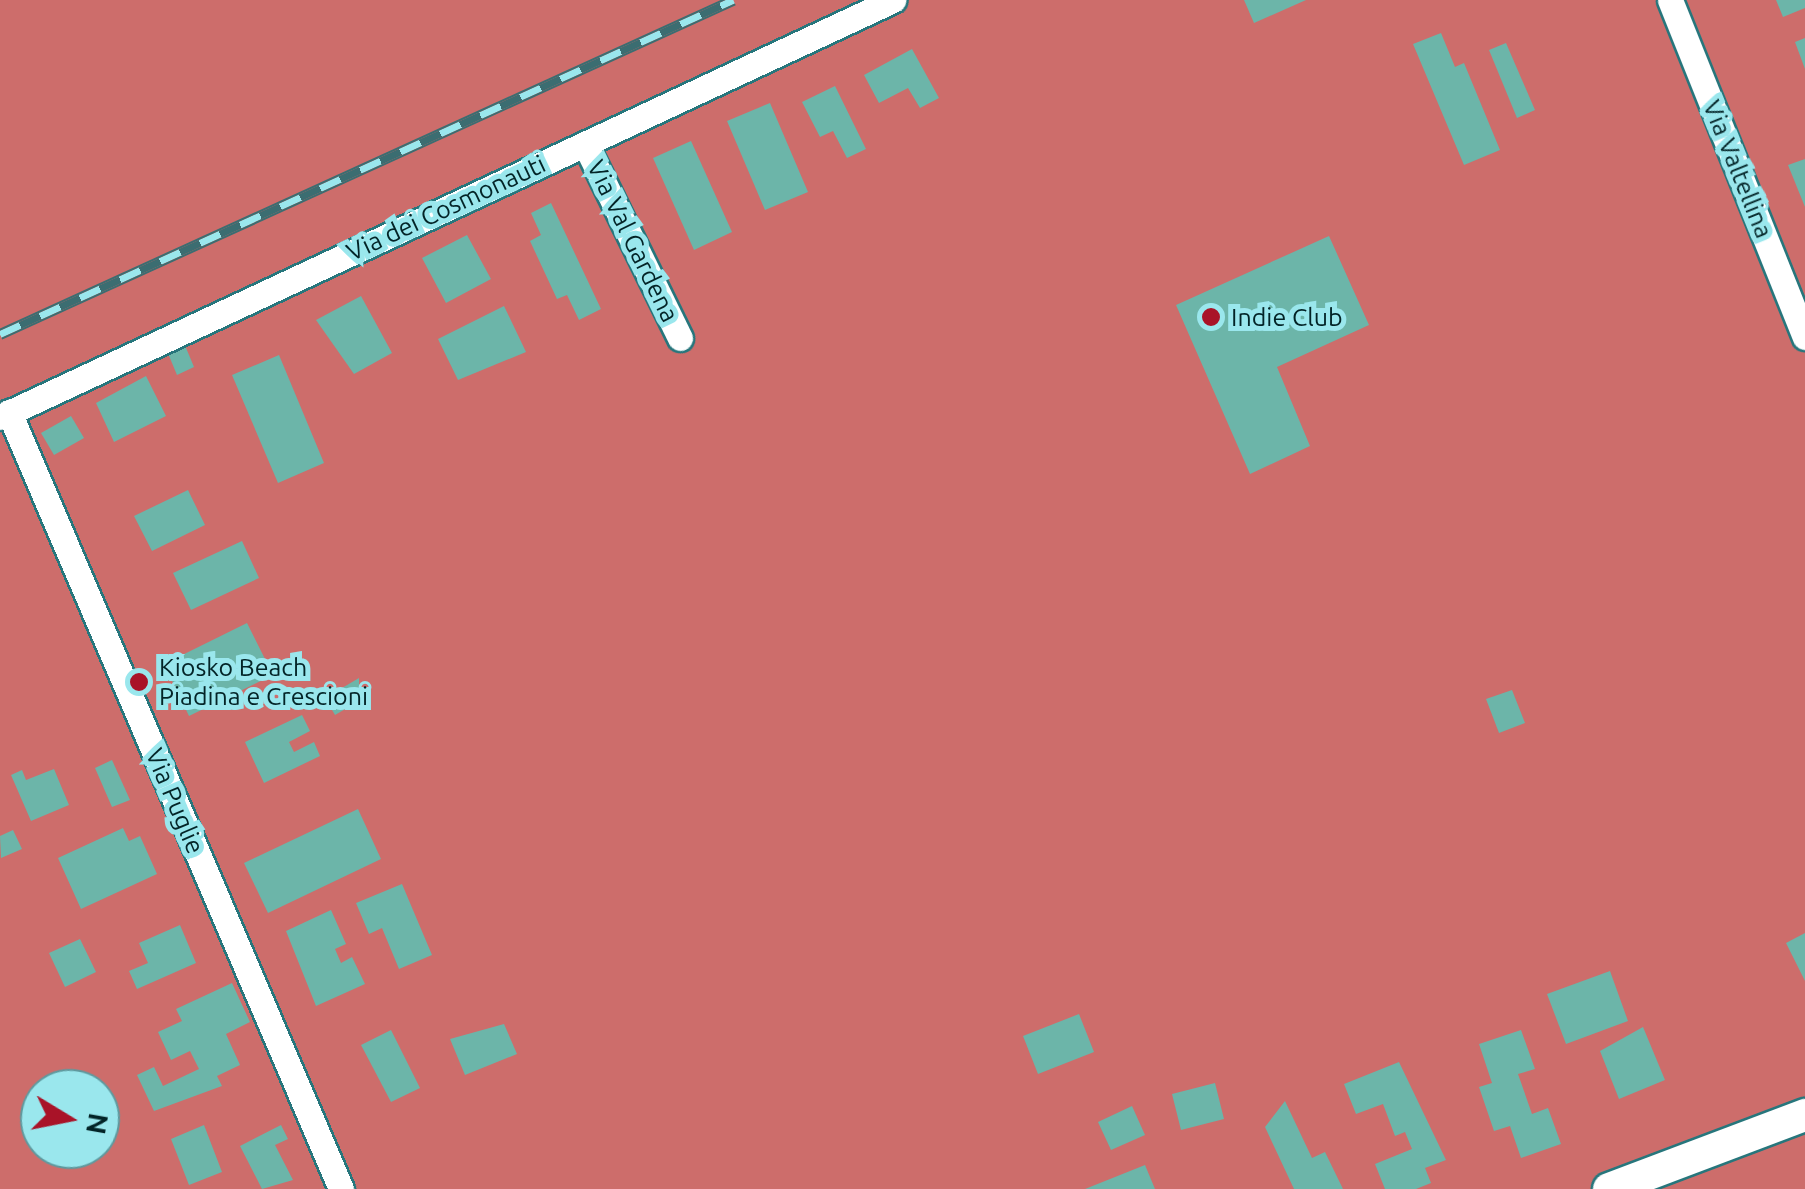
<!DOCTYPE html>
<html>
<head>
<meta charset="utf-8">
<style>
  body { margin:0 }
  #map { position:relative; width:1805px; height:1189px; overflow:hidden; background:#8ddadf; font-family:Ubuntu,sans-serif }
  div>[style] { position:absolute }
  .forest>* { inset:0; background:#cd6d6b }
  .building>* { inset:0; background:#6cb5a9 }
  .roads { filter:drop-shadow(2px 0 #27767c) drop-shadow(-2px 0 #27767c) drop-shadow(0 2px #27767c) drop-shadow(0 -2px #27767c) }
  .minor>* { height:25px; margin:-12.5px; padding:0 12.5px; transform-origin:12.5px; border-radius:12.5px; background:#fff }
  .tertiary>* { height:32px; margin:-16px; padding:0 16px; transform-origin:16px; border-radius:16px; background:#fff }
  .rail>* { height:11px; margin-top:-5.5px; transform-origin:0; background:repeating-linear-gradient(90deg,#9ae7ed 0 22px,#3b6d71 0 44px); box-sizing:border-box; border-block:2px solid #3b6d71 }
  .dots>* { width:28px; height:28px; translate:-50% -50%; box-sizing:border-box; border:5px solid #9ae7ed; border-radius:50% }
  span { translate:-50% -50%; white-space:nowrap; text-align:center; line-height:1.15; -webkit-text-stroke:10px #9ae7ed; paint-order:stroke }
  .street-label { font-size:25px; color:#032427 }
  .poi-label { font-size:25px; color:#032427 }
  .left { translate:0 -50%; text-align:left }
  .north { position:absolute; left:20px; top:1069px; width:100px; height:100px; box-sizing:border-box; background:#9ae7ed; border:2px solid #5e999e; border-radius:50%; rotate:100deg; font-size:28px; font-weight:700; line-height:40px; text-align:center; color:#032427 }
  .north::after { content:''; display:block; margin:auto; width:35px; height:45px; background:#a91328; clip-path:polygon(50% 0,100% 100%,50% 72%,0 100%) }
</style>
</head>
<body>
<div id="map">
  <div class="forest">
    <i style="clip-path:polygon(evenodd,0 0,1805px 0,1805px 1189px,0 1189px,0 0,40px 1089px,100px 1089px,100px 1149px,40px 1149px,40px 1089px)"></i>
  </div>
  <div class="building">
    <i style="clip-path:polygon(1244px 0,1306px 0,1254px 23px)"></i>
    <i style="clip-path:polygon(1776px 0,1805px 0,1805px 8px,1783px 17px)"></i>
    <i style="clip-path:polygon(1441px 33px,1455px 67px,1464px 63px,1500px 150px,1464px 165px,1413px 44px)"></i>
    <i style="clip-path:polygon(1805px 38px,1805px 69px,1795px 42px)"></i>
    <i style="clip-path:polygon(1506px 43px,1535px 110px,1517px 118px,1489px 50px)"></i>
    <i style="clip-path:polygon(912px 49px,939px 98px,920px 108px,908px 88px,879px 103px,864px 75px)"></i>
    <i style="clip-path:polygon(835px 86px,866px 149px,847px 158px,833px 131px,820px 137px,802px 102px)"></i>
    <i style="clip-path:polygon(770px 103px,808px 192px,765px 210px,727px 121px)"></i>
    <i style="clip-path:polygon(691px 141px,732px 232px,694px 250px,653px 158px)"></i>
    <i style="clip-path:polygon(1805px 159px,1805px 207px,1788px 165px)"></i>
    <i style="clip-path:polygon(551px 203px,601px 309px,579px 320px,567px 295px,557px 299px,530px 241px,541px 235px,531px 213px)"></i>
    <i style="clip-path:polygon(467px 235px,491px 279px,446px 303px,422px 258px)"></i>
    <i style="clip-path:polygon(1329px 236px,1369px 325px,1277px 367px,1310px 446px,1250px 474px,1176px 305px)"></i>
    <i style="clip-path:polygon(361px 296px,392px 353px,354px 374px,316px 320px)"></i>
    <i style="clip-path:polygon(504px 306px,526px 352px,458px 380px,438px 339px)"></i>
    <i style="clip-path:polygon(184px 343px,194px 367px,177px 375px,167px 351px)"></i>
    <i style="clip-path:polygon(279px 355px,324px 463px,278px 483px,232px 375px)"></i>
    <i style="clip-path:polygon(146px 376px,166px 416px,114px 442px,96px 403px)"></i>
    <i style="clip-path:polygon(71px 416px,84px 438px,54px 455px,41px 433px)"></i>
    <i style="clip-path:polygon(188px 490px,205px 525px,152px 551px,134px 516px)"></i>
    <i style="clip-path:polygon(242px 541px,259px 578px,191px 610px,173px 573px)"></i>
    <i style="clip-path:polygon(247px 623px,273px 675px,189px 716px,164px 664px)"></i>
    <i style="clip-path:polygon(359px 678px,359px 701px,335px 715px,325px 698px)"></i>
    <i style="clip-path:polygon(1512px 690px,1525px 723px,1499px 733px,1486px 699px)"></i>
    <i style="clip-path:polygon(302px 715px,310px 731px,289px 742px,294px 752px,314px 742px,320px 756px,264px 783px,245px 742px)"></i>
    <i style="clip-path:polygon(112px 760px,130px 800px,112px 807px,95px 768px)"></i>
    <i style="clip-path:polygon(54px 769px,69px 805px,31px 821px,11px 775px,22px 770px,26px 780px)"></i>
    <i style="clip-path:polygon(358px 809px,381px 859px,268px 913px,244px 863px)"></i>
    <i style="clip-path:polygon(123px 828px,129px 841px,140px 836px,157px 874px,81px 909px,58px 858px)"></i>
    <i style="clip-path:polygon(13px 830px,22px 849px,1px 858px,0 836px)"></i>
    <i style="clip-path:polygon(402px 884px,432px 955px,399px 969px,382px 928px,369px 934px,356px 903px)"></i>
    <i style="clip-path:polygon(331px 910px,346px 944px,335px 949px,341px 963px,352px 957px,365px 984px,316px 1006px,286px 931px)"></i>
    <i style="clip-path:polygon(180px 925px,196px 963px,137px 989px,129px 971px,148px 963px,139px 943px)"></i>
    <i style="clip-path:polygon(1805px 933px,1805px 981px,1786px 943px)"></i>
    <i style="clip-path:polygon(80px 939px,96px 972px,65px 987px,49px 953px)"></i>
    <i style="clip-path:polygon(1610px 971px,1628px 1021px,1566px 1044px,1547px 994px)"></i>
    <i style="clip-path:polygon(232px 983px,250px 1022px,226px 1034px,240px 1065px,217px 1076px,222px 1086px,154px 1111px,137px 1075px,154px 1067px,163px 1086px,199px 1069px,190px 1051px,171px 1060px,158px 1032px,182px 1021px,176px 1009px)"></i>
    <i style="clip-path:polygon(1079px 1014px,1094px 1052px,1038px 1074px,1023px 1036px)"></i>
    <i style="clip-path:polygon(504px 1024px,517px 1054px,465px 1075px,450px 1039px)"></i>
    <i style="clip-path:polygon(1643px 1027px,1665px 1080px,1619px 1099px,1600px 1051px)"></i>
    <i style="clip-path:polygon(391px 1030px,420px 1088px,391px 1102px,361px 1045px)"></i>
    <i style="clip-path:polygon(1521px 1030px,1535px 1069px,1518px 1074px,1532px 1114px,1548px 1108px,1561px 1144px,1521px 1158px,1510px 1126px,1494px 1131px,1479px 1087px,1492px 1083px,1479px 1044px)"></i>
    <i style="clip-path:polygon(1399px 1062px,1446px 1160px,1425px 1168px,1431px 1183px,1416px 1189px,1385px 1189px,1375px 1164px,1412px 1149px,1405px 1132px,1395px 1136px,1383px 1104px,1356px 1114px,1344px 1084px)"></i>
    <i style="clip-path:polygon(1215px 1083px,1224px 1119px,1181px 1130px,1172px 1094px)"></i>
    <i style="clip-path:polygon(1285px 1101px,1312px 1158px,1325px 1152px,1343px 1189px,1294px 1189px,1265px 1127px)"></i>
    <i style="clip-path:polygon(1132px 1106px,1145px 1135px,1111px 1150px,1098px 1122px)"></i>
    <i style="clip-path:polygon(204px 1125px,222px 1172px,189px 1185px,171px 1139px)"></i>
    <i style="clip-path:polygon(281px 1125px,288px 1139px,275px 1145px,293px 1180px,262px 1189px,240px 1146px)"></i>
    <i style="clip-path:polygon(1145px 1165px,1155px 1189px,1085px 1189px)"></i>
  </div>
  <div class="roads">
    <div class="minor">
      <i style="left:1670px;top:0;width:363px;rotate:68.2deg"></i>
      <i style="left:585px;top:144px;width:216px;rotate:63.9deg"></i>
      <i style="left:9px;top:412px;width:845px;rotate:66.86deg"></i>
      <i style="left:0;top:417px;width:986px;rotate:-25.03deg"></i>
    </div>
    <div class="tertiary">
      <i style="left:1609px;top:1189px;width:210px;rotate:-20.7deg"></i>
    </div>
  </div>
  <div class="rail">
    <i style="left:0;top:334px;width:806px;rotate:-24.5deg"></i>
  </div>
  <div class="dots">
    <i style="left:1211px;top:317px;background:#a91328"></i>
    <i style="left:139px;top:682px;background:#a91328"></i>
  </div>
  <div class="street-label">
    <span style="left:1738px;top:169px;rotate:68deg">Via Valtellina</span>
    <span style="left:446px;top:208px;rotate:-25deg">Via dei Cosmonauti</span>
    <span style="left:633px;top:241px;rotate:64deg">Via Val Gardena</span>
    <span style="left:175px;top:801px;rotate:67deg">Via Puglie</span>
  </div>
  <div class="poi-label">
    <span class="left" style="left:1231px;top:317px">Indie Club</span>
    <span class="left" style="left:159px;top:682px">Kiosko Beach<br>Piadina e Crescioni</span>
  </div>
  <div class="north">N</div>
</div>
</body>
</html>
